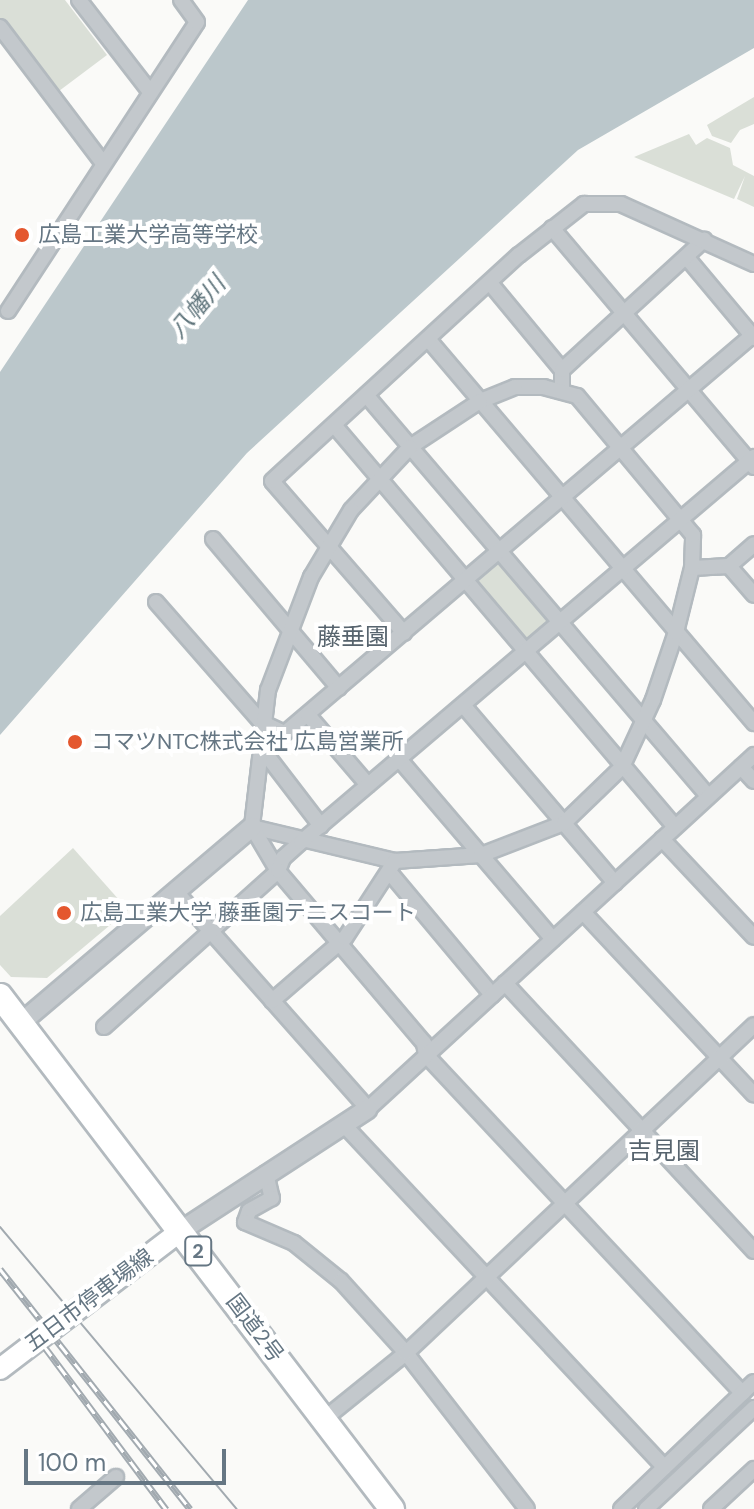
<!DOCTYPE html>
<html>
<head>
<meta charset="utf-8">
<style>
  body { margin:0 }
  #map { position:relative; width:754px; height:1509px; overflow:hidden; background:#fafaf8; font-family:"DM Sans","Noto Sans JP",sans-serif }
  div>[style] { position:absolute }
  .green>* { inset:0; background:#dadfd7 }
  .water>* { inset:0; background:#bbc7cb }
  .roads { filter:drop-shadow(2px 0 #b3babf) drop-shadow(-2px 0 #b3babf) drop-shadow(0 2px #b3babf) drop-shadow(0 -2px #b3babf) }
  .minor>* { height:14px; margin:-7px; padding:0 7px; transform-origin:7px; border-radius:7px; background:#c3c8cc }
  .tertiary>* { height:18px; margin:-9px; padding:0 9px; transform-origin:9px; border-radius:9px; background:#c3c8cc }
  .secondary>* { height:20px; margin:-10px; padding:0 10px; transform-origin:10px; border-radius:10px; background:#fff }
  .trunk>* { height:24px; margin:-12px; padding:0 12px; transform-origin:12px; border-radius:12px; background:#fff }
  .tram>* { height:2px; margin:-1px; padding:0 1px; transform-origin:1px; border-radius:1px; background:#a2aab0 }
  .rail>* { height:7px; margin-top:-3.5px; transform-origin:0; background:repeating-linear-gradient(90deg,#fff 0 12px,#a2aab0 0 24px); box-sizing:border-box; border-block:2px solid #a2aab0 }
  .dots>* { width:22px; height:22px; translate:-50% -50%; box-sizing:border-box; border:4px solid #fff; border-radius:50% }
  span { translate:-50% -50%; white-space:nowrap; text-align:center; line-height:1.15; -webkit-text-stroke:8px #fff; paint-order:stroke }
  .shield-label span { padding:2px 6px; background:#fff; border:2px solid; border-radius:6px; -webkit-text-stroke-width:0 }
  .shield-label { font-size:20px; color:#657683; font-weight:700 }
  .poi-label { font-size:22px; color:#657683 }
  .left { translate:0 -50%; text-align:left }
  .street-label { font-size:22px; color:#657683 }
  .water-label { font-size:24px; color:#60757c; font-style:italic }
  .neighbourhood-label { font-size:24px; color:#57646e }
  .scale { position:absolute; left:24px; top:1449px; width:202px; height:36px; box-sizing:border-box; border:4px solid #657683; border-top:0; padding-left:10px; font-size:24px; line-height:28px; white-space:nowrap; color:#657683; -webkit-text-stroke:6px #fff; paint-order:stroke }
</style>
</head>
<body>
<div id="map">
  <div class="green">
    <i style="clip-path:polygon(0 0,65px 0,107px 55px,55px 94px,0 20px)"></i>
    <i style="clip-path:polygon(754px 97px,754px 124px,740px 130px,731px 143px,712px 136px,707px 125px)"></i>
    <i style="clip-path:polygon(689px 134px,696px 145px,707px 138px,730px 148px,733px 165px,754px 176px,754px 207px,737px 199px,745px 176px,734px 199px,634px 157px)"></i>
    <i style="clip-path:polygon(497px 561px,504px 562px,550px 618px,531px 638px,524px 638px,478px 583px,478px 577px)"></i>
    <i style="clip-path:polygon(73px 848px,128px 910px,47px 978px,11px 977px,0 965px,0 916px)"></i>
  </div>
  <div class="water">
    <i style="clip-path:polygon(248px 0,754px 0,754px 48px,578px 150px,247px 453px,0 735px,0 372px)"></i>
  </div>
  <div class="roads">
    <div class="minor">
      <i style="left:79px;top:0;width:116px;rotate:52.3deg"></i>
      <i style="left:0;top:27px;width:169px;rotate:52.9deg"></i>
      <i style="left:552px;top:228px;width:313px;rotate:49.8deg"></i>
      <i style="left:688px;top:259px;width:103px;rotate:50.1deg"></i>
      <i style="left:490px;top:283px;width:113px;rotate:50.4deg"></i>
      <i style="left:8px;top:311px;width:345px;rotate:-56.8deg"></i>
      <i style="left:197px;top:22px;width:27px;rotate:-126deg"></i>
      <i style="left:428px;top:339px;width:504px;rotate:49.67deg"></i>
      <i style="left:562px;top:390px;width:20px;rotate:-90deg"></i>
      <i style="left:562px;top:370px;width:193px;rotate:-42.5deg"></i>
      <i style="left:367px;top:396px;width:526px;rotate:49.55deg"></i>
      <i style="left:334px;top:425px;width:527px;rotate:49.69deg"></i>
      <i style="left:213px;top:539px;width:195px;rotate:49.8deg"></i>
      <i style="left:729px;top:566px;width:38px;rotate:49deg"></i>
      <i style="left:692px;top:568px;width:37px;rotate:-3deg"></i>
      <i style="left:729px;top:566px;width:33px;rotate:-41deg"></i>
      <i style="left:156px;top:602px;width:159px;rotate:48.8deg"></i>
      <i style="left:261px;top:722px;width:26px;rotate:25deg"></i>
      <i style="left:285px;top:733px;width:616px;rotate:-40.39deg"></i>
      <i style="left:404px;top:633px;width:201px;rotate:-131deg"></i>
      <i style="left:272px;top:481px;width:335px;rotate:-42.5deg"></i>
      <i style="left:519px;top:255px;width:83px;rotate:-38.1deg"></i>
      <i style="left:584px;top:204px;width:37px"></i>
      <i style="left:621px;top:204px;width:146px;rotate:24.3deg"></i>
      <i style="left:463px;top:705px;width:234px;rotate:49.5deg"></i>
      <i style="left:308px;top:715px;width:92px;rotate:49.4deg"></i>
      <i style="left:262px;top:749px;width:97px;rotate:52.5deg"></i>
      <i style="left:399px;top:759px;width:237px;rotate:49.5deg"></i>
      <i style="left:741px;top:767px;width:19px;rotate:47deg"></i>
      <i style="left:252px;top:827px;width:147px;rotate:13.4deg"></i>
      <i style="left:395px;top:861px;width:86px;rotate:-4deg"></i>
      <i style="left:481px;top:855px;width:89px;rotate:-21.1deg"></i>
      <i style="left:564px;top:823px;width:81px;rotate:-44deg"></i>
      <i style="left:622px;top:767px;width:74px;rotate:-65.2deg"></i>
      <i style="left:653px;top:700px;width:72px;rotate:-71.3deg"></i>
      <i style="left:676px;top:632px;width:66px;rotate:-76deg"></i>
      <i style="left:692px;top:568px;width:33px;rotate:-88deg"></i>
      <i style="left:693px;top:535px;width:181px;rotate:-129.8deg"></i>
      <i style="left:577px;top:396px;width:34px;rotate:-165deg"></i>
      <i style="left:544px;top:387px;width:29px;rotate:180deg"></i>
      <i style="left:515px;top:387px;width:38px;rotate:158deg"></i>
      <i style="left:480px;top:401px;width:84px;rotate:146.7deg"></i>
      <i style="left:410px;top:447px;width:86px;rotate:133.1deg"></i>
      <i style="left:351px;top:510px;width:78px;rotate:120.8deg"></i>
      <i style="left:311px;top:577px;width:121px;rotate:110.8deg"></i>
      <i style="left:268px;top:690px;width:138px;rotate:96.7deg"></i>
      <i style="left:252px;top:827px;width:51px;rotate:59.4deg"></i>
      <i style="left:278px;top:871px;width:226px;rotate:49.7deg"></i>
      <i style="left:424px;top:1043px;width:12px;rotate:81deg"></i>
      <i style="left:426px;top:1055px;width:463px;rotate:46.9deg"></i>
      <i style="left:662px;top:839px;width:134px;rotate:46.8deg"></i>
      <i style="left:391px;top:874px;width:158px;rotate:50.1deg"></i>
      <i style="left:177px;top:893px;width:288px;rotate:48.5deg"></i>
      <i style="left:368px;top:1109px;width:524px;rotate:-42.52deg"></i>
      <i style="left:583px;top:912px;width:250px;rotate:46.9deg"></i>
      <i style="left:505px;top:983px;width:366px;rotate:47.1deg"></i>
      <i style="left:272px;top:1001px;width:96px;rotate:-40.8deg"></i>
      <i style="left:345px;top:938px;width:92px;rotate:-57deg"></i>
      <i style="left:104px;top:1027px;width:234px;rotate:-41.9deg"></i>
      <i style="left:278px;top:871px;width:14px;rotate:-69deg"></i>
      <i style="left:283px;top:858px;width:24px;rotate:-42deg"></i>
      <i style="left:301px;top:842px;width:595px;rotate:-40.36deg"></i>
      <i style="left:346px;top:1127px;width:466px;rotate:46.9deg"></i>
      <i style="left:266px;top:1173px;width:26px;rotate:77deg"></i>
      <i style="left:272px;top:1198px;width:26px;rotate:151deg"></i>
      <i style="left:249px;top:1211px;width:12px;rotate:110deg"></i>
      <i style="left:245px;top:1222px;width:53px;rotate:23.2deg"></i>
      <i style="left:294px;top:1243px;width:60px;rotate:39deg"></i>
      <i style="left:341px;top:1281px;width:97px;rotate:47.9deg"></i>
      <i style="left:406px;top:1353px;width:197px;rotate:52.2deg"></i>
      <i style="left:323px;top:1420px;width:107px;rotate:-38.9deg"></i>
      <i style="left:406px;top:1353px;width:478px;rotate:-43.3deg"></i>
      <i style="left:79px;top:1509px;width:49px;rotate:-40.9deg"></i>
      <i style="left:621px;top:1509px;width:184px;rotate:-43.7deg"></i>
      <i style="left:646px;top:1509px;width:148px;rotate:-43.1deg"></i>
      <i style="left:711px;top:1509px;width:59px;rotate:-42.9deg"></i>
    </div>
    <div class="tertiary">
      <i style="left:22px;top:1022px;width:302px;rotate:-40.3deg"></i>
      <i style="left:179px;top:1232px;width:225px;rotate:-33.1deg"></i>
    </div>
    <div class="secondary">
      <i style="left:0;top:1369px;width:225px;rotate:-37.4deg"></i>
    </div>
    <div class="trunk">
      <i style="left:0;top:996px;width:646px;rotate:52.62deg"></i>
    </div>
  </div>
  <div class="tram">
    <i style="left:0;top:1227px;width:368px;rotate:50deg"></i>
  </div>
  <div class="rail">
    <i style="left:0;top:1269px;width:306px;rotate:51.6deg"></i>
    <i style="left:44px;top:1346px;width:204px;rotate:53.2deg"></i>
  </div>
  <div class="dots">
    <i style="left:22px;top:235px;background:#e4572e"></i>
    <i style="left:75px;top:742px;background:#e4572e"></i>
    <i style="left:64px;top:913px;background:#e4572e"></i>
  </div>
  <div class="shield-label">
    <span style="left:198px;top:1251px">2</span>
  </div>
  <div class="poi-label">
    <span class="left" style="left:38px;top:235px">広島工業大学高等学校</span>
    <span class="left" style="left:91px;top:742px">コマツNTC株式会社 広島営業所</span>
    <span class="left" style="left:80px;top:913px">広島工業大学 藤垂園テニスコート</span>
  </div>
  <div class="street-label">
    <span style="left:89px;top:1300px;rotate:-37deg">五日市停車場線</span>
    <span style="left:255px;top:1328px;rotate:53deg">国道2号</span>
  </div>
  <div class="water-label">
    <span style="left:197px;top:307px;rotate:-50deg">八幡川</span>
  </div>
  <div class="neighbourhood-label">
    <span style="left:353px;top:637px">藤垂園</span>
    <span style="left:664px;top:1151px">吉見園</span>
  </div>
  <div class="scale">100 m</div>
</div>
</body>
</html>
